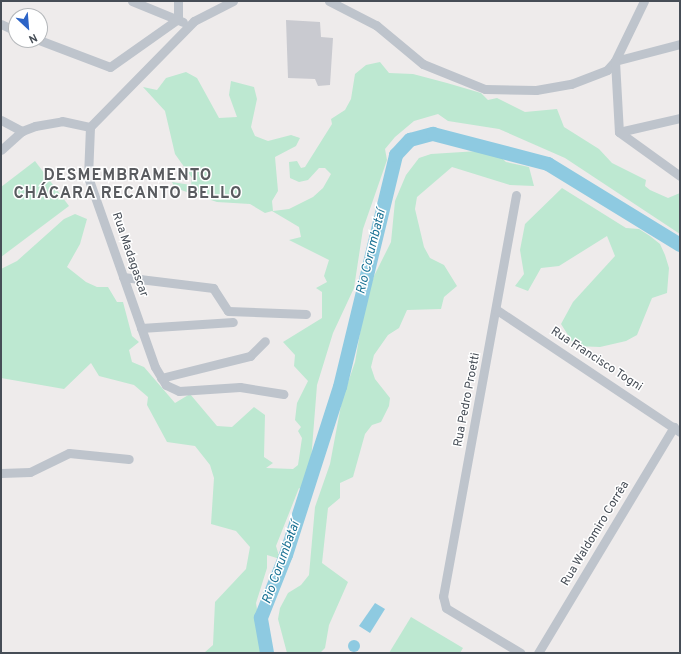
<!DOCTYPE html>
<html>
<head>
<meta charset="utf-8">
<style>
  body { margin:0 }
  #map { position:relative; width:681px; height:654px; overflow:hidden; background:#eeebeb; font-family:Overpass,sans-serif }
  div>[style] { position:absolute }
  .green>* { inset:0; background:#bde8d1 }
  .water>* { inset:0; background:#8ecae1 }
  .round { border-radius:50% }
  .river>* { height:14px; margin:-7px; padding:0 7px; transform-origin:7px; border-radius:7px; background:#8ecae1 }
  .building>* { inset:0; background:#c9cad0 }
  .minor>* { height:9px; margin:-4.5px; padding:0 4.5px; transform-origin:4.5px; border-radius:4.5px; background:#bec4cc }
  span { translate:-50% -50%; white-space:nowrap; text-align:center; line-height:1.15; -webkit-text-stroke:3px #fff; paint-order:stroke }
  .street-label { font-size:12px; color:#464d56 }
  .water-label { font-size:13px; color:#1b7294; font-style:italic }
  .district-label { font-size:16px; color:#595b5f; font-weight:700; letter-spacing:1px }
  .frame { position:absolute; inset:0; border:2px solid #464d56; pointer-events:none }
  .north { position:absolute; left:8px; top:8px; width:40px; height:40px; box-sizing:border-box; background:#fff; border:1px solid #b5b8bb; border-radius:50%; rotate:154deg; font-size:11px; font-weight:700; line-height:16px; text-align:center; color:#464d56 }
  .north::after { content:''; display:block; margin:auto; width:14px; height:18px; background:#2c64c7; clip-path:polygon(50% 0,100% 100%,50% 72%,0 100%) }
</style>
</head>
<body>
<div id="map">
  <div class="green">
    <i style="clip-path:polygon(380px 62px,389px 73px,413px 74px,447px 83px,481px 93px,488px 100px,497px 98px,525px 112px,557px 109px,564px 127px,599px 149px,612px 163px,646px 180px,645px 186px,650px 190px,668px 198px,680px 193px,680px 234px,565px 158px,499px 129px,448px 121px,438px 114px,414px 121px,395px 137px,385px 149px,387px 160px,363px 229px,354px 288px,333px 333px,317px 385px,311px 461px,303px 491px,299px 488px,276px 546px,280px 559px,267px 555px,267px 568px,256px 603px,264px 653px,204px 653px,213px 645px,215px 602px,246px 569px,250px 547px,236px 531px,211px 524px,214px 478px,210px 465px,195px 446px,167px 442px,147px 405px,148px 397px,134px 385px,99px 376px,91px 363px,64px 389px,1px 378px,1px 269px,17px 261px,64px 219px,75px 214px,87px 219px,80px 244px,67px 267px,86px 282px,97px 287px,108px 287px,117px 302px,123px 302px,132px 336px,139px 342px,129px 350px,132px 362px,144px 367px,175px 403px,190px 394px,217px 426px,232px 427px,254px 407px,265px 415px,264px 457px,273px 463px,266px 468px,293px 469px,298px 465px,302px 438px,298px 431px,301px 427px,295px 420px,297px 403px,308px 381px,294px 366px,295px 355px,283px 342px,322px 318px,322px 292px,316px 288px,327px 282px,324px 276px,329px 260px,289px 240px,301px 237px,299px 227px,272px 211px,265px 213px,250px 204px,217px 202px,175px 188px,172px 182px,191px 185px,192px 178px,175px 154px,165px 111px,143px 87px,157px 90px,166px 78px,186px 72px,197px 78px,219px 118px,237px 117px,229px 95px,231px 81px,254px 87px,257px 99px,251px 127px,255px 136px,268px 141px,291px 135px,300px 138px,296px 146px,275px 157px,278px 191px,272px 201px,273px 211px,289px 209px,313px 197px,323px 188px,331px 174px,325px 168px,319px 168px,308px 180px,299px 182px,290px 178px,289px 162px,297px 161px,301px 168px,305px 167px,332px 124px,331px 119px,345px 110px,351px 99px,355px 74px,366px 65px)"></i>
    <i style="clip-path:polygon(494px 150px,506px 162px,529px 167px,534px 186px,510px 185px,452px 167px,417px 197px,415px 209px,424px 247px,430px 258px,444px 265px,457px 286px,444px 297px,441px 309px,407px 310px,399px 328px,388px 335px,374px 355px,371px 367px,375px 379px,390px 398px,389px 406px,381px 422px,372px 425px,365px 434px,353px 477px,340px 483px,340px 498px,328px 508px,322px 563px,348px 582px,329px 625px,325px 648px,320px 653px,287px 653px,278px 619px,280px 608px,288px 593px,301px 585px,309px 575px,315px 507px,330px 464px,342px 400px,355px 362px,365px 304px,374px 276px,391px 242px,395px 201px,406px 175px,419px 158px,431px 154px)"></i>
    <i style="clip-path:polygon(35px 161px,69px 206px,1px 257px,1px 187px)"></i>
    <i style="clip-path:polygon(562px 188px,626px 228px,639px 229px,650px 236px,660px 244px,665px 255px,669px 268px,667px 293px,652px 298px,637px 335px,626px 341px,600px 347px,575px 346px,561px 324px,573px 302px,615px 256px,607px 236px,559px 266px,541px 268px,528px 291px,515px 286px,524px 274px,520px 250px,525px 224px)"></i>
    <i style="clip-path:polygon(411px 617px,463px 648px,460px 653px,389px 653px)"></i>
  </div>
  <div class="water">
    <i style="clip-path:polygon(375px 603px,385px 609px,370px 633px,359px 626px)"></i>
    <i class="round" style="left:348px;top:640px;width:12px;height:12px"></i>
  </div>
  <div class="river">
    <i style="left:267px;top:653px;width:36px;rotate:-100deg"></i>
    <i style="left:261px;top:618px;width:68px;rotate:-68.4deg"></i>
    <i style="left:286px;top:555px;width:176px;rotate:-72.2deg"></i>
    <i style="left:340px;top:387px;width:239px;rotate:-76.4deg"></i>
    <i style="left:396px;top:155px;width:21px;rotate:-47deg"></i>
    <i style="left:410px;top:140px;width:24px;rotate:-15deg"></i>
    <i style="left:433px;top:134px;width:119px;rotate:14.6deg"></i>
    <i style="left:548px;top:164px;width:155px;rotate:31.5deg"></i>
  </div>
  <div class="building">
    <i style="clip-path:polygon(286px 20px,320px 22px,321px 37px,333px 38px,330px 85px,318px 86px,315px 79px,288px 78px)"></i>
  </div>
  <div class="minor">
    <i style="left:132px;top:1px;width:55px;rotate:22.4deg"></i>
    <i style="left:178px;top:1px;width:18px;rotate:90deg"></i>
    <i style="left:233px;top:1px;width:44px;rotate:152.9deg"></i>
    <i style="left:194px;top:21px;width:148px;rotate:134.5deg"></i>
    <i style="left:90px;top:127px;width:50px;rotate:92.3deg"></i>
    <i style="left:88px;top:177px;width:201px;rotate:70.6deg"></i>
    <i style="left:155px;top:367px;width:21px;rotate:59deg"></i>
    <i style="left:166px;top:385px;width:14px;rotate:25deg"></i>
    <i style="left:179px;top:391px;width:61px;rotate:-3.8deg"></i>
    <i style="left:240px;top:387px;width:44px;rotate:9.2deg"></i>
    <i style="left:329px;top:1px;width:53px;rotate:27.1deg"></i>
    <i style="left:376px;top:25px;width:61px;rotate:39.7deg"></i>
    <i style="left:423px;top:64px;width:67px;rotate:22deg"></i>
    <i style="left:485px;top:89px;width:51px;rotate:1.1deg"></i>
    <i style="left:536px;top:90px;width:36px;rotate:-10deg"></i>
    <i style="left:571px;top:84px;width:39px;rotate:-21deg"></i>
    <i style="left:607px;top:70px;width:12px;rotate:-48deg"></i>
    <i style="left:615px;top:61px;width:67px;rotate:-14.7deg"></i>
    <i style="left:644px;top:1px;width:67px;rotate:115.8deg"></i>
    <i style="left:615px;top:61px;width:71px;rotate:86.8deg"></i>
    <i style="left:619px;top:132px;width:75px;rotate:35.8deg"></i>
    <i style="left:1px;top:24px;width:17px;rotate:25deg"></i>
    <i style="left:39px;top:40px;width:76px;rotate:20.8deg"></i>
    <i style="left:110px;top:67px;width:83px;rotate:-35.2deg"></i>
    <i style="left:1px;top:120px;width:24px;rotate:28deg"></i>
    <i style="left:619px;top:132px;width:63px;rotate:-12.9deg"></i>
    <i style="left:1px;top:150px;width:28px;rotate:-42deg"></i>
    <i style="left:22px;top:131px;width:14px;rotate:-21deg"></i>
    <i style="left:35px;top:126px;width:27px;rotate:-10deg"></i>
    <i style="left:62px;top:121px;width:29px;rotate:12deg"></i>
    <i style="left:516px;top:195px;width:408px;rotate:100.3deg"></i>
    <i style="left:443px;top:596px;width:12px;rotate:76deg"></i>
    <i style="left:446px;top:608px;width:87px;rotate:31deg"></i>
    <i style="left:123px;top:277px;width:91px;rotate:7deg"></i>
    <i style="left:213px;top:288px;width:27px;rotate:57deg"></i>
    <i style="left:228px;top:311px;width:78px;rotate:2.2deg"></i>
    <i style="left:497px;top:310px;width:220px;rotate:33.7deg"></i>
    <i style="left:141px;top:328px;width:92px;rotate:-3.7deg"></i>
    <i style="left:161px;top:378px;width:92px;rotate:-13.9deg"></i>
    <i style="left:250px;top:356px;width:21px;rotate:-45deg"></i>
    <i style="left:1px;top:473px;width:29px;rotate:-2deg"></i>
    <i style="left:30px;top:472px;width:43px;rotate:-26deg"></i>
    <i style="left:69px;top:453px;width:60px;rotate:5.7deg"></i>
    <i style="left:538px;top:653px;width:264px;rotate:-59deg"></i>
  </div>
  <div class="street-label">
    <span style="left:129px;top:255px;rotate:71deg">Rua Madagascar</span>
    <span style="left:596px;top:360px;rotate:33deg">Rua Francisco Togni</span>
    <span style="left:468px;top:400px;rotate:-79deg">Rua Pedro Proetti</span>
    <span style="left:596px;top:534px;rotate:-59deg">Rua Waldomiro Corrêa</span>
  </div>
  <div class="water-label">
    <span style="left:372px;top:252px;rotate:-76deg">Rio Corumbataí</span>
    <span style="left:282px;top:563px;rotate:-70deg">Rio Corumbataí</span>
  </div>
  <div class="district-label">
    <span style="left:128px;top:185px">DESMEMBRAMENTO<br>CHÁCARA RECANTO BELLO</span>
  </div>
  <div class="frame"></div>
  <div class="north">N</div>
</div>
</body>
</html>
